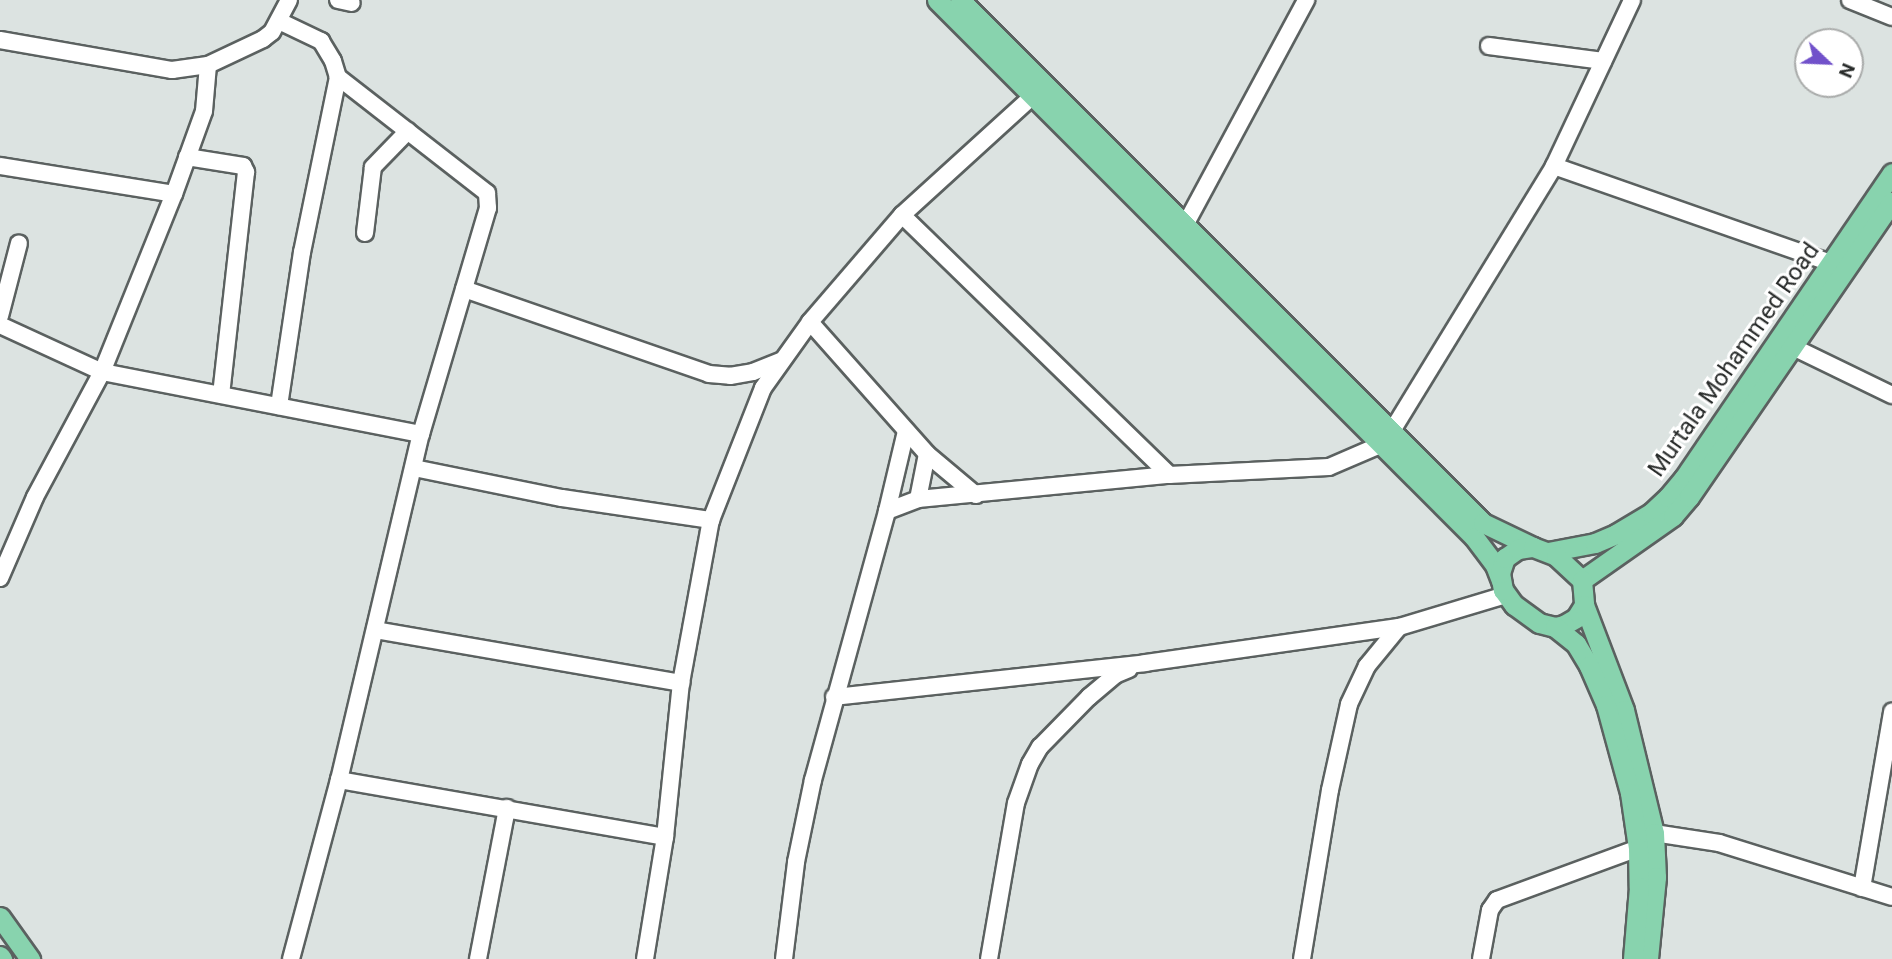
<!DOCTYPE html>
<html>
<head>
<meta charset="utf-8">
<style>
  body { margin:0 }
  #map { position:relative; width:1892px; height:959px; overflow:hidden; background:#dce3e1; font-family:Roboto,sans-serif }
  div>[style] { position:absolute }
  .roads { filter:drop-shadow(2px 0 #5b6160) drop-shadow(-2px 0 #5b6160) drop-shadow(0 2px #5b6160) drop-shadow(0 -2px #5b6160) }
  .minor>* { height:16px; margin:-8px; padding:0 8px; transform-origin:8px; border-radius:8px; background:#fff }
  .major>* { height:19px; margin:-9.5px; padding:0 9.5px; transform-origin:9.5px; border-radius:9.5px; background:#88d3ae }
  span { translate:-50% -50%; white-space:nowrap; text-align:center; line-height:1.15; -webkit-text-stroke:6px #fff; paint-order:stroke }
  .street-label { font-size:24px; color:#292c2b }
  .north { position:absolute; left:1794px; top:28px; width:70px; height:70px; box-sizing:border-box; background:#fff; border:2px solid #a9abaa; border-radius:50%; rotate:113deg; font-size:19px; font-weight:700; line-height:28px; text-align:center; color:#292c2b }
  .north::after { content:''; display:block; margin:auto; width:24px; height:32px; background:#7151ca; clip-path:polygon(50% 0,100% 100%,50% 72%,0 100%) }
</style>
</head>
<body>
<div id="map">
  <div class="roads">
    <div class="minor">
      <i style="left:338px;top:0;width:14px;rotate:12deg"></i>
      <i style="left:1850px;top:0;width:45px;rotate:22deg"></i>
      <i style="left:279px;top:21px;width:47px;rotate:25.5deg"></i>
      <i style="left:321px;top:41px;width:23px;rotate:59deg"></i>
      <i style="left:333px;top:61px;width:17px;rotate:73deg"></i>
      <i style="left:338px;top:77px;width:179px;rotate:101.6deg"></i>
      <i style="left:302px;top:252px;width:156px;rotate:98.5deg"></i>
      <i style="left:0;top:40px;width:175px;rotate:9.9deg"></i>
      <i style="left:172px;top:70px;width:36px;rotate:-8deg"></i>
      <i style="left:208px;top:65px;width:61px;rotate:-25.3deg"></i>
      <i style="left:263px;top:39px;width:11px;rotate:-38deg"></i>
      <i style="left:272px;top:32px;width:36px;rotate:-62deg"></i>
      <i style="left:1489px;top:46px;width:115px;rotate:7.5deg"></i>
      <i style="left:187px;top:157px;width:57px;rotate:9.1deg"></i>
      <i style="left:243px;top:166px;width:7px;rotate:63deg"></i>
      <i style="left:246px;top:172px;width:224px;rotate:96.4deg"></i>
      <i style="left:0;top:166px;width:176px;rotate:9.1deg"></i>
      <i style="left:1554px;top:166px;width:293px;rotate:19.3deg"></i>
      <i style="left:902px;top:215px;width:373px;rotate:44.2deg"></i>
      <i style="left:1184px;top:227px;width:258px;rotate:-61.7deg"></i>
      <i style="left:365px;top:233px;width:66px;rotate:-83.1deg"></i>
      <i style="left:373px;top:167px;width:50px;rotate:-45.8deg"></i>
      <i style="left:464px;top:289px;width:259px;rotate:19.1deg"></i>
      <i style="left:709px;top:374px;width:21px;rotate:5deg"></i>
      <i style="left:730px;top:376px;width:23px;rotate:-10deg"></i>
      <i style="left:753px;top:372px;width:31px;rotate:-22deg"></i>
      <i style="left:0;top:316px;width:75px;rotate:-75.4deg"></i>
      <i style="left:810px;top:322px;width:176px;rotate:48.4deg"></i>
      <i style="left:927px;top:454px;width:64px;rotate:39.9deg"></i>
      <i style="left:0;top:325px;width:112px;rotate:24.7deg"></i>
      <i style="left:102px;top:372px;width:325px;rotate:11deg"></i>
      <i style="left:1793px;top:347px;width:110px;rotate:25.9deg"></i>
      <i style="left:1390px;top:434px;width:314px;rotate:-58.5deg"></i>
      <i style="left:1554px;top:166px;width:183px;rotate:-64.8deg"></i>
      <i style="left:414px;top:468px;width:151px;rotate:11.5deg"></i>
      <i style="left:562px;top:498px;width:151px;rotate:8.4deg"></i>
      <i style="left:918px;top:499px;width:46px;rotate:-78.7deg"></i>
      <i style="left:887px;top:511px;width:33px;rotate:-21deg"></i>
      <i style="left:918px;top:499px;width:252px;rotate:-5.5deg"></i>
      <i style="left:1169px;top:475px;width:160px;rotate:-2.9deg"></i>
      <i style="left:1329px;top:467px;width:56px;rotate:-23.3deg"></i>
      <i style="left:0;top:578px;width:88px;rotate:-66.6deg"></i>
      <i style="left:35px;top:497px;width:142px;rotate:-61.8deg"></i>
      <i style="left:102px;top:372px;width:192px;rotate:-68deg"></i>
      <i style="left:174px;top:194px;width:88px;rotate:-70.1deg"></i>
      <i style="left:204px;top:111px;width:46px;rotate:-85deg"></i>
      <i style="left:375px;top:630px;width:311px;rotate:9.8deg"></i>
      <i style="left:834px;top:697px;width:313px;rotate:-6.2deg"></i>
      <i style="left:1145px;top:663px;width:257px;rotate:-8.1deg"></i>
      <i style="left:1399px;top:627px;width:112px;rotate:-16.7deg"></i>
      <i style="left:339px;top:780px;width:331px;rotate:9.9deg"></i>
      <i style="left:1654px;top:833px;width:66px;rotate:8.7deg"></i>
      <i style="left:1719px;top:843px;width:181px;rotate:17.3deg"></i>
      <i style="left:1862px;top:888px;width:179px;rotate:-80.3deg"></i>
      <i style="left:291px;top:959px;width:185px;rotate:-75deg"></i>
      <i style="left:339px;top:780px;width:356px;rotate:-76.7deg"></i>
      <i style="left:421px;top:434px;width:236px;rotate:-73.5deg"></i>
      <i style="left:488px;top:208px;width:15px;rotate:-94deg"></i>
      <i style="left:487px;top:193px;width:189px;rotate:-142.1deg"></i>
      <i style="left:478px;top:959px;width:154px;rotate:-79.1deg"></i>
      <i style="left:645px;top:959px;width:124px;rotate:-80.7deg"></i>
      <i style="left:665px;top:837px;width:155px;rotate:-84.1deg"></i>
      <i style="left:681px;top:683px;width:166px;rotate:-79.6deg"></i>
      <i style="left:711px;top:520px;width:142px;rotate:-68.5deg"></i>
      <i style="left:763px;top:388px;width:81px;rotate:-54.5deg"></i>
      <i style="left:810px;top:322px;width:141px;rotate:-49.3deg"></i>
      <i style="left:902px;top:215px;width:177px;rotate:-42.3deg"></i>
      <i style="left:784px;top:959px;width:98px;rotate:-82.9deg"></i>
      <i style="left:796px;top:862px;width:84px;rotate:-78.3deg"></i>
      <i style="left:813px;top:780px;width:279px;rotate:-74.6deg"></i>
      <i style="left:887px;top:511px;width:82px;rotate:-76.6deg"></i>
      <i style="left:989px;top:959px;width:158px;rotate:-80.2deg"></i>
      <i style="left:1016px;top:803px;width:41px;rotate:-70.3deg"></i>
      <i style="left:1030px;top:764px;width:20px;rotate:-60deg"></i>
      <i style="left:1040px;top:747px;width:70px;rotate:-45.6deg"></i>
      <i style="left:1089px;top:697px;width:34px;rotate:-40deg"></i>
      <i style="left:1115px;top:675px;width:15px;rotate:-23deg"></i>
      <i style="left:1302px;top:959px;width:171px;rotate:-80.6deg"></i>
      <i style="left:1330px;top:790px;width:88px;rotate:-77.5deg"></i>
      <i style="left:1349px;top:704px;width:42px;rotate:-64.7deg"></i>
      <i style="left:1367px;top:666px;width:50px;rotate:-50.6deg"></i>
      <i style="left:1481px;top:959px;width:50px;rotate:-79.6deg"></i>
      <i style="left:1490px;top:910px;width:12px;rotate:-55deg"></i>
      <i style="left:1497px;top:900px;width:150px;rotate:-20.2deg"></i>
    </div>
    <div class="major">
      <i style="left:937px;top:0;width:759px;rotate:45deg"></i>
      <i style="left:1474px;top:537px;width:35px;rotate:53deg"></i>
      <i style="left:1495px;top:565px;width:17px;rotate:69deg"></i>
      <i style="left:960px;top:0;width:740px;rotate:45deg"></i>
      <i style="left:1483px;top:523px;width:55px;rotate:25.6deg"></i>
      <i style="left:1548px;top:552px;width:48px;rotate:-10.8deg"></i>
      <i style="left:1595px;top:543px;width:23px;rotate:-23deg"></i>
      <i style="left:1616px;top:534px;width:41px;rotate:-31deg"></i>
      <i style="left:1651px;top:513px;width:23px;rotate:-43deg"></i>
      <i style="left:1668px;top:497px;width:25px;rotate:-50deg"></i>
      <i style="left:1684px;top:478px;width:369px;rotate:-55.7deg"></i>
      <i style="left:1582px;top:580px;width:111px;rotate:-35.1deg"></i>
      <i style="left:1673px;top:516px;width:25px;rotate:-50deg"></i>
      <i style="left:1689px;top:497px;width:358px;rotate:-55.5deg"></i>
      <i style="left:1584px;top:605px;width:15px;rotate:122deg"></i>
      <i style="left:1576px;top:618px;width:14px;rotate:150deg"></i>
      <i style="left:1564px;top:625px;width:9px;rotate:167deg"></i>
      <i style="left:1555px;top:627px;width:16px;rotate:-166deg"></i>
      <i style="left:1539px;top:623px;width:31px;rotate:-144deg"></i>
      <i style="left:1514px;top:605px;width:19px;rotate:-126deg"></i>
      <i style="left:1503px;top:590px;width:17px;rotate:-100deg"></i>
      <i style="left:1500px;top:573px;width:16px;rotate:-72deg"></i>
      <i style="left:1505px;top:558px;width:16px;rotate:-35deg"></i>
      <i style="left:1518px;top:549px;width:15px;rotate:-8deg"></i>
      <i style="left:1533px;top:547px;width:25px;rotate:21deg"></i>
      <i style="left:1556px;top:556px;width:35px;rotate:43deg"></i>
      <i style="left:1582px;top:580px;width:25px;rotate:85deg"></i>
      <i style="left:1584px;top:605px;width:112px;rotate:69.1deg"></i>
      <i style="left:1624px;top:710px;width:127px;rotate:76.3deg"></i>
      <i style="left:1654px;top:833px;width:44px;rotate:87.4deg"></i>
      <i style="left:1656px;top:877px;width:82px;rotate:95.6deg"></i>
      <i style="left:1555px;top:627px;width:27px;rotate:39deg"></i>
      <i style="left:1576px;top:644px;width:26px;rotate:59deg"></i>
      <i style="left:1589px;top:666px;width:43px;rotate:66.4deg"></i>
      <i style="left:1606px;top:705px;width:91px;rotate:74.7deg"></i>
      <i style="left:1630px;top:793px;width:56px;rotate:81.7deg"></i>
      <i style="left:1638px;top:848px;width:39px;rotate:89deg"></i>
      <i style="left:1639px;top:887px;width:72px;rotate:94.8deg"></i>
      <i style="left:0;top:917px;width:52px;rotate:54.5deg"></i>
      <i style="left:0;top:956px;width:4px;rotate:56deg"></i>
    </div>
  </div>
  <div class="street-label">
    <span style="left:1734px;top:360px;rotate:-55deg">Murtala Mohammed Road</span>
  </div>
  <div class="north">N</div>
</div>
</body>
</html>
